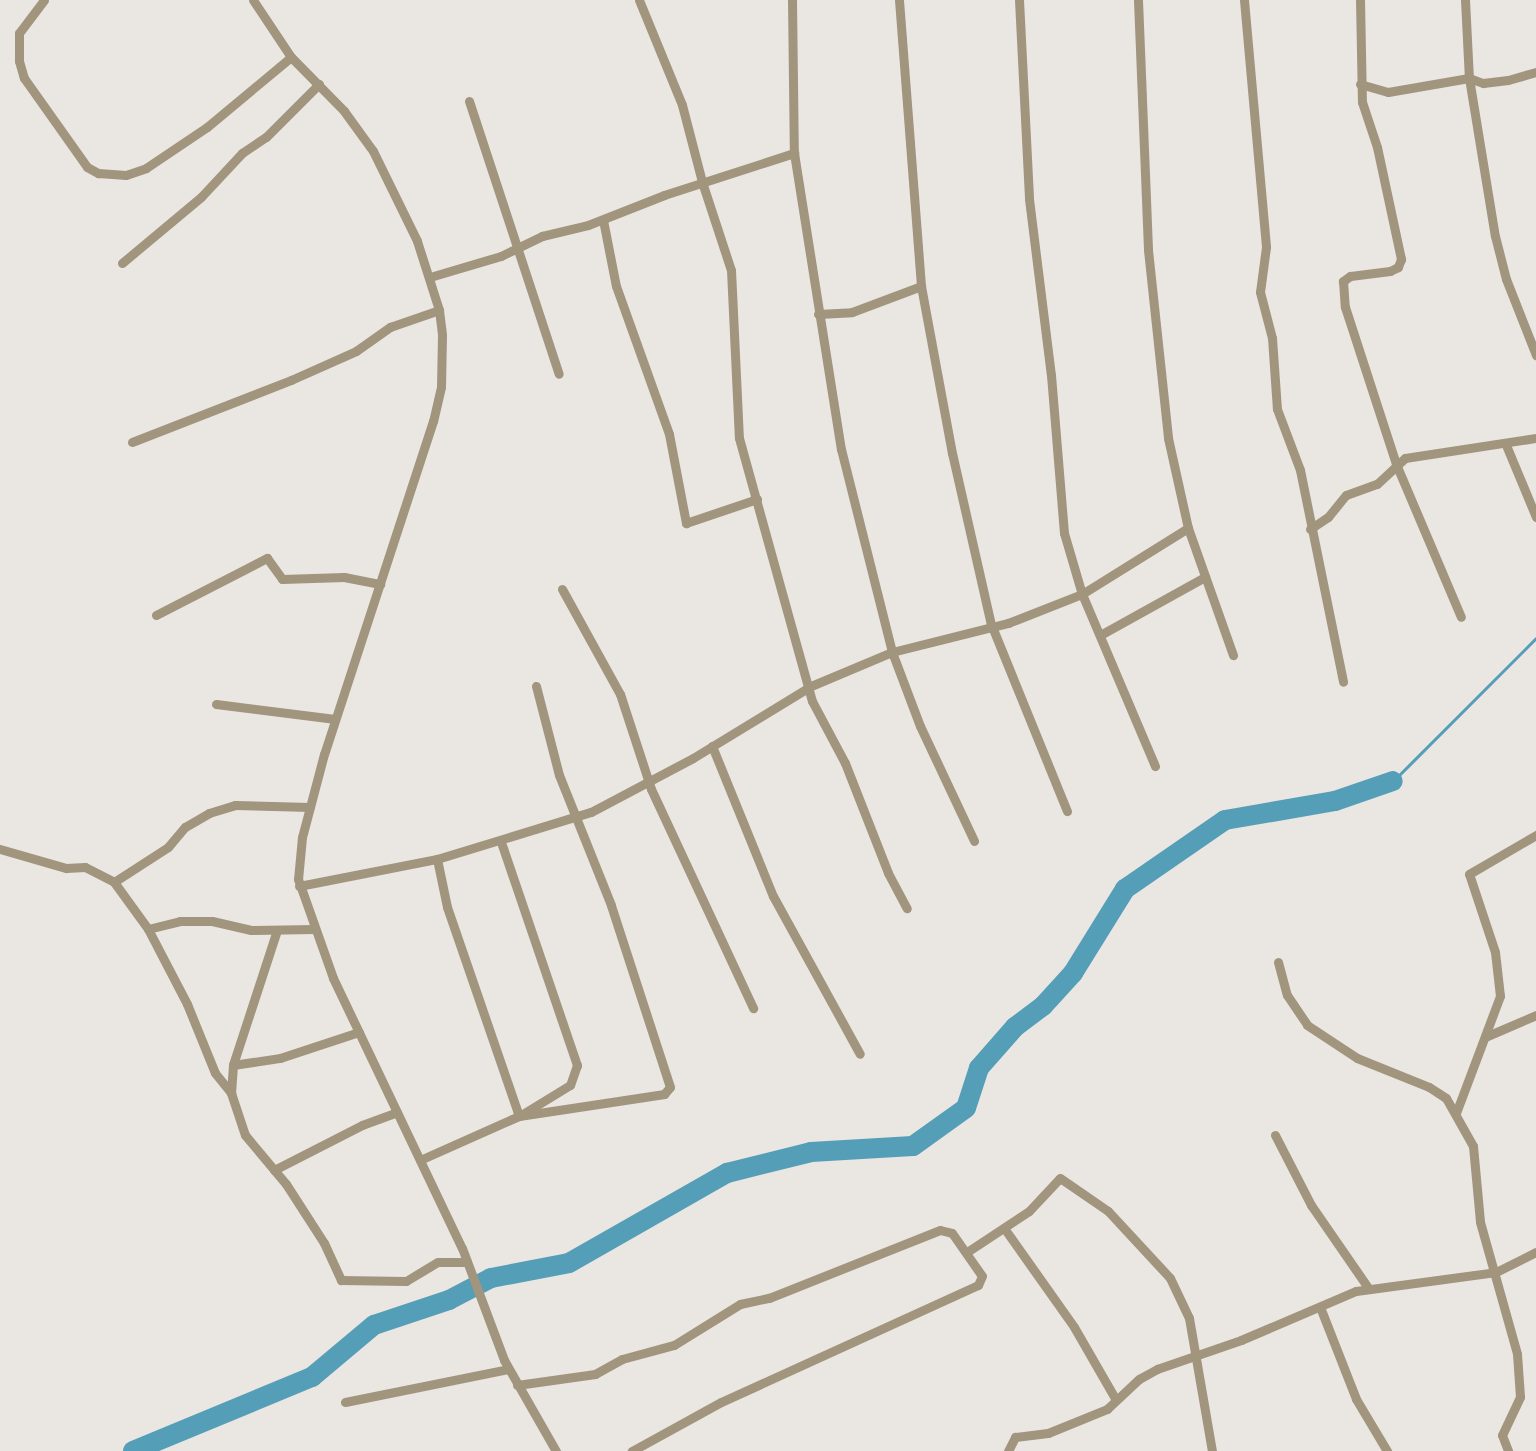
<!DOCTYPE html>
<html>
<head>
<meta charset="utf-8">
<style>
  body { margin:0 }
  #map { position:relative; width:1536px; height:1451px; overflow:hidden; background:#eae6e2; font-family:"Varela Round",sans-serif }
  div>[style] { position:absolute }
  .stream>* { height:3px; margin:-1.5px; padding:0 1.5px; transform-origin:1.5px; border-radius:1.5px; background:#559eb7 }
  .river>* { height:20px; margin:-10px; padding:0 10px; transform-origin:10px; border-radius:10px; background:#559eb7 }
  .street>* { height:9px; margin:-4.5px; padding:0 4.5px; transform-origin:4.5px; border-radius:4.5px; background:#a2957e }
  span { translate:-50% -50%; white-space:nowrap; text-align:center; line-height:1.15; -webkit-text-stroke:4.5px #eae6e2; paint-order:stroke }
</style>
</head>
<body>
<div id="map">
  <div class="stream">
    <i style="left:1393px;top:781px;width:202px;rotate:-45deg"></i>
  </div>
  <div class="river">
    <i style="left:133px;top:1451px;width:194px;rotate:-22.5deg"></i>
    <i style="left:312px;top:1377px;width:81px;rotate:-40deg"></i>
    <i style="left:374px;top:1325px;width:79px;rotate:-18.4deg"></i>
    <i style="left:449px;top:1300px;width:47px;rotate:-27.6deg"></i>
    <i style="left:491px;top:1278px;width:79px;rotate:-10.9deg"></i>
    <i style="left:569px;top:1263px;width:182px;rotate:-29.7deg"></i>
    <i style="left:727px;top:1173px;width:87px;rotate:-14deg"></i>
    <i style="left:811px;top:1152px;width:102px;rotate:-3.4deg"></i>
    <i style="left:913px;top:1146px;width:65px;rotate:-35.6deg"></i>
    <i style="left:966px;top:1108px;width:42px;rotate:-72deg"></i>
    <i style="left:979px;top:1068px;width:55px;rotate:-48.7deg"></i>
    <i style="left:1015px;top:1027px;width:35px;rotate:-37deg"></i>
    <i style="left:1043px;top:1006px;width:45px;rotate:-47.7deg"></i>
    <i style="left:1073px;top:973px;width:99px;rotate:-58.2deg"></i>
    <i style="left:1125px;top:889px;width:121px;rotate:-34.6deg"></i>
    <i style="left:1225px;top:820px;width:112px;rotate:-9.8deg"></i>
    <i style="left:1335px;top:801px;width:61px;rotate:-19deg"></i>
  </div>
  <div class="street">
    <i style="left:44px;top:0;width:41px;rotate:127.1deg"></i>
    <i style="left:19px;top:33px;width:28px;rotate:90deg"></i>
    <i style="left:19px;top:61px;width:18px;rotate:74deg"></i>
    <i style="left:24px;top:78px;width:109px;rotate:54.7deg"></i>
    <i style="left:87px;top:167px;width:13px;rotate:29deg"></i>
    <i style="left:98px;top:173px;width:28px;rotate:4deg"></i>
    <i style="left:126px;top:175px;width:21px;rotate:-19deg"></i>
    <i style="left:146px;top:168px;width:73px;rotate:-33.9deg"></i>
    <i style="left:207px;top:127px;width:109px;rotate:-39.8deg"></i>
    <i style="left:253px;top:0;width:69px;rotate:56.3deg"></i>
    <i style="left:291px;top:57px;width:76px;rotate:45.5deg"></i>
    <i style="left:344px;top:111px;width:49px;rotate:54.1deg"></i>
    <i style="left:373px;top:151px;width:100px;rotate:63.9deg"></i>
    <i style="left:417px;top:241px;width:72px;rotate:72.3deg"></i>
    <i style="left:439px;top:310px;width:25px;rotate:83deg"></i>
    <i style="left:442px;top:335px;width:52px;rotate:91.1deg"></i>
    <i style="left:441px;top:387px;width:35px;rotate:103deg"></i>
    <i style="left:433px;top:421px;width:350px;rotate:108.1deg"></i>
    <i style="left:324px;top:754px;width:86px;rotate:104.8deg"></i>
    <i style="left:302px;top:837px;width:42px;rotate:95.4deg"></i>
    <i style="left:298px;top:879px;width:105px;rotate:70.5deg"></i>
    <i style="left:333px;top:978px;width:299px;rotate:64.5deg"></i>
    <i style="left:462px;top:1248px;width:120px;rotate:69.4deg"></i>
    <i style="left:504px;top:1360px;width:105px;rotate:60.3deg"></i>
    <i style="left:639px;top:0;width:113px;rotate:67.7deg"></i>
    <i style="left:682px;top:105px;width:80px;rotate:75.4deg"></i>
    <i style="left:702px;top:182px;width:93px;rotate:71.8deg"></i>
    <i style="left:731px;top:270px;width:168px;rotate:87.3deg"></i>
    <i style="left:739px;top:438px;width:273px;rotate:74.5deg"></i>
    <i style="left:812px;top:701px;width:70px;rotate:62deg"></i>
    <i style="left:845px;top:763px;width:118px;rotate:68.6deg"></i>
    <i style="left:888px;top:873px;width:40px;rotate:62deg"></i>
    <i style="left:792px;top:0;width:153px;rotate:89.3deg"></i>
    <i style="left:794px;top:153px;width:300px;rotate:81deg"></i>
    <i style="left:841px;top:449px;width:209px;rotate:75.9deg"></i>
    <i style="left:892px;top:652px;width:79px;rotate:69.3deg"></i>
    <i style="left:920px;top:726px;width:127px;rotate:64.8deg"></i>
    <i style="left:899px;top:0;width:287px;rotate:85.6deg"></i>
    <i style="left:921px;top:286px;width:170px;rotate:79.5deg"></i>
    <i style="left:952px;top:453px;width:175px;rotate:77.2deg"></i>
    <i style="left:991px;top:624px;width:202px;rotate:67.9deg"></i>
    <i style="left:1019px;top:0;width:199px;rotate:87.1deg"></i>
    <i style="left:1029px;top:199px;width:177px;rotate:82.9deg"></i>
    <i style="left:1051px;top:375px;width:159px;rotate:85.3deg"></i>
    <i style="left:1064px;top:533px;width:64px;rotate:73.6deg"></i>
    <i style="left:1082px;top:594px;width:187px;rotate:67deg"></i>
    <i style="left:1138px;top:0;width:250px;rotate:87.7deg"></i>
    <i style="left:1148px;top:250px;width:189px;rotate:83.9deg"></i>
    <i style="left:1168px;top:438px;width:92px;rotate:77.5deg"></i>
    <i style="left:1188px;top:528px;width:135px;rotate:70.5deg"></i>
    <i style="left:1244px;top:0;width:248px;rotate:84.9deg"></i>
    <i style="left:1266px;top:247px;width:45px;rotate:97.6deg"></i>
    <i style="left:1260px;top:292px;width:48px;rotate:75.4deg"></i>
    <i style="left:1272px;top:338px;width:71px;rotate:86deg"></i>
    <i style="left:1277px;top:409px;width:65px;rotate:69.3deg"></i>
    <i style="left:1300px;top:470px;width:216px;rotate:78.5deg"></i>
    <i style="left:1360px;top:0;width:102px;rotate:88.9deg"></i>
    <i style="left:1362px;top:102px;width:47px;rotate:71.6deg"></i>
    <i style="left:1377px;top:147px;width:115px;rotate:77.9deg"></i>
    <i style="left:1401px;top:259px;width:9px;rotate:111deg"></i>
    <i style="left:1398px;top:267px;width:9px;rotate:153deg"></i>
    <i style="left:1390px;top:271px;width:40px;rotate:172.9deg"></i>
    <i style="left:1350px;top:276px;width:9px;rotate:144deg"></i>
    <i style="left:1343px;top:281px;width:26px;rotate:86deg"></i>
    <i style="left:1345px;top:307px;width:165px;rotate:72deg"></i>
    <i style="left:1396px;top:464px;width:166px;rotate:67deg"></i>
    <i style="left:1465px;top:0;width:78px;rotate:87.1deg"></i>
    <i style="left:1469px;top:78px;width:160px;rotate:80.7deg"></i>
    <i style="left:1495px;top:236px;width:44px;rotate:75.7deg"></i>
    <i style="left:1506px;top:279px;width:82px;rotate:68.5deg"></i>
    <i style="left:1360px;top:84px;width:29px;rotate:16deg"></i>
    <i style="left:1388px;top:92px;width:82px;rotate:-9.8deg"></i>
    <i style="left:1469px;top:78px;width:15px;rotate:20deg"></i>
    <i style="left:1483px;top:83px;width:25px;rotate:-7deg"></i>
    <i style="left:1508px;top:80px;width:29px;rotate:-16deg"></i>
    <i style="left:469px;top:101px;width:287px;rotate:71.8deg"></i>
    <i style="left:603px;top:220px;width:67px;rotate:78.9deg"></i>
    <i style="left:616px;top:286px;width:157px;rotate:70.3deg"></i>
    <i style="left:669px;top:434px;width:91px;rotate:79.2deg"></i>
    <i style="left:686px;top:523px;width:75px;rotate:-18.7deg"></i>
    <i style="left:122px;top:263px;width:103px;rotate:-39.9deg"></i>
    <i style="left:201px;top:197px;width:60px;rotate:-47deg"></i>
    <i style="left:242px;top:153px;width:29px;rotate:-34deg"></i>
    <i style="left:266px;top:137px;width:75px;rotate:-45deg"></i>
    <i style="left:430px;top:277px;width:74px;rotate:-16.5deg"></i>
    <i style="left:501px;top:256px;width:46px;rotate:-26deg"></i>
    <i style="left:542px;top:236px;width:47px;rotate:-13.4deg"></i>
    <i style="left:588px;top:225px;width:82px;rotate:-21.5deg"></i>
    <i style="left:664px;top:195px;width:137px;rotate:-17.9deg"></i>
    <i style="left:818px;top:314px;width:34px;rotate:-3deg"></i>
    <i style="left:852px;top:312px;width:74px;rotate:-20.6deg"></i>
    <i style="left:132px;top:442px;width:171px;rotate:-21.3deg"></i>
    <i style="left:291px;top:380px;width:71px;rotate:-24deg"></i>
    <i style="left:356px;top:351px;width:42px;rotate:-35.2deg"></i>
    <i style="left:390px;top:327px;width:52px;rotate:-19.1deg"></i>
    <i style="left:1506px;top:445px;width:78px;rotate:67.4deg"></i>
    <i style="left:1310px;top:529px;width:22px;rotate:-34deg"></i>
    <i style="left:1328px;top:517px;width:28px;rotate:-51deg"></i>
    <i style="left:1346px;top:495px;width:33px;rotate:-20deg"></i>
    <i style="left:1377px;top:484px;width:38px;rotate:-43deg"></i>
    <i style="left:1405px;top:458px;width:133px;rotate:-8.7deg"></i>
    <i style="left:562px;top:589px;width:120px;rotate:61.1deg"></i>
    <i style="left:620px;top:694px;width:100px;rotate:71.9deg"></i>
    <i style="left:651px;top:789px;width:242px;rotate:65deg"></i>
    <i style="left:156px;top:615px;width:125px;rotate:-27.2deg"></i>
    <i style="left:267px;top:558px;width:26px;rotate:54deg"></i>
    <i style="left:282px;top:579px;width:62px;rotate:-1.8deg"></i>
    <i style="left:344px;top:577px;width:37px;rotate:11deg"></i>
    <i style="left:1102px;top:634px;width:118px;rotate:-29deg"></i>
    <i style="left:216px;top:704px;width:120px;rotate:7.2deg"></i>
    <i style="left:712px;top:746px;width:162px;rotate:67.9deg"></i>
    <i style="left:773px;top:896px;width:180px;rotate:61.2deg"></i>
    <i style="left:501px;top:842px;width:236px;rotate:71.2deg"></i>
    <i style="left:577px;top:1065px;width:21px;rotate:109deg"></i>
    <i style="left:570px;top:1085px;width:57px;rotate:148.5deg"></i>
    <i style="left:0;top:849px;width:69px;rotate:16.1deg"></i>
    <i style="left:66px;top:868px;width:19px;rotate:-3deg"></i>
    <i style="left:85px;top:867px;width:33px;rotate:27deg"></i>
    <i style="left:114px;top:882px;width:58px;rotate:54.1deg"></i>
    <i style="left:148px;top:929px;width:85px;rotate:62.5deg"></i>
    <i style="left:187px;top:1004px;width:74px;rotate:67.9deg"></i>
    <i style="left:215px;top:1073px;width:26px;rotate:51deg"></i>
    <i style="left:437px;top:859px;width:49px;rotate:78.2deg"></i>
    <i style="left:447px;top:907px;width:221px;rotate:71deg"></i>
    <i style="left:114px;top:882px;width:64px;rotate:-32.9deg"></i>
    <i style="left:168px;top:847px;width:26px;rotate:-50deg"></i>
    <i style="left:185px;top:827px;width:28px;rotate:-30deg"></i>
    <i style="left:209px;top:813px;width:27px;rotate:-17deg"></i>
    <i style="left:235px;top:805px;width:75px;rotate:1.5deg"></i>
    <i style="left:299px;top:886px;width:141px;rotate:-11.1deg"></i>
    <i style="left:437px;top:859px;width:161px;rotate:-17deg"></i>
    <i style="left:591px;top:812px;width:115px;rotate:-27.9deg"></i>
    <i style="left:693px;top:758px;width:138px;rotate:-31.4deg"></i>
    <i style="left:811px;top:686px;width:88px;rotate:-22.8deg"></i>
    <i style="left:892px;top:652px;width:120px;rotate:-14deg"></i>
    <i style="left:1008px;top:623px;width:79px;rotate:-21.4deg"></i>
    <i style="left:1082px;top:594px;width:125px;rotate:-31.9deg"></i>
    <i style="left:148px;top:929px;width:33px;rotate:-14deg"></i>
    <i style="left:180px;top:921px;width:32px"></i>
    <i style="left:212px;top:921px;width:40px;rotate:13deg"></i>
    <i style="left:251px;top:930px;width:63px;rotate:-0.9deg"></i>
    <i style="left:277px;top:930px;width:142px;rotate:108.1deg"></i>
    <i style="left:233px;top:1065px;width:28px;rotate:94deg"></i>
    <i style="left:231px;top:1093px;width:44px;rotate:71.6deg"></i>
    <i style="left:245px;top:1135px;width:64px;rotate:50.1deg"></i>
    <i style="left:286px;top:1184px;width:70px;rotate:57.2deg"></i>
    <i style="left:324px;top:1243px;width:41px;rotate:65.3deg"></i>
    <i style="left:341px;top:1280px;width:65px;rotate:0.9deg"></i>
    <i style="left:406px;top:1281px;width:37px;rotate:-31deg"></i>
    <i style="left:438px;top:1262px;width:29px"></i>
    <i style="left:1278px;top:962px;width:34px;rotate:75deg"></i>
    <i style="left:1287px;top:995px;width:36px;rotate:56deg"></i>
    <i style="left:1307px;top:1025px;width:60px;rotate:33.4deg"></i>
    <i style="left:1357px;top:1058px;width:78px;rotate:21.9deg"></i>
    <i style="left:1429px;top:1087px;width:20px;rotate:33deg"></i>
    <i style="left:1446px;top:1098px;width:55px;rotate:60.6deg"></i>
    <i style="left:1473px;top:1146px;width:76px;rotate:84.7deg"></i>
    <i style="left:1480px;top:1222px;width:137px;rotate:74.3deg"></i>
    <i style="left:1517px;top:1354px;width:43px;rotate:86deg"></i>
    <i style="left:1520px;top:1397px;width:42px;rotate:115.3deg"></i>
    <i style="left:1502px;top:1435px;width:17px;rotate:69deg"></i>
    <i style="left:1485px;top:1037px;width:56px;rotate:-23.3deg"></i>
    <i style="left:233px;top:1065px;width:48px;rotate:-8.5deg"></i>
    <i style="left:280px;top:1058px;width:83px;rotate:-18.2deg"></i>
    <i style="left:1456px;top:1113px;width:125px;rotate:-69.4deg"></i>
    <i style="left:1500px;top:996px;width:44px;rotate:-96.5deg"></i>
    <i style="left:1495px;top:952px;width:82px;rotate:-108.4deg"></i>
    <i style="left:1469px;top:874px;width:78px;rotate:-30.2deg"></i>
    <i style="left:1275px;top:1135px;width:79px;rotate:62.8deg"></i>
    <i style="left:1311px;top:1205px;width:102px;rotate:55.4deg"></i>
    <i style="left:420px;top:1160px;width:108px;rotate:-24deg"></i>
    <i style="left:519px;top:1116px;width:147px;rotate:-8.6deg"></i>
    <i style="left:664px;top:1094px;width:9px;rotate:-49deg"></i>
    <i style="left:670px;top:1087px;width:191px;rotate:-108deg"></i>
    <i style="left:611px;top:905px;width:140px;rotate:-111.8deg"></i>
    <i style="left:559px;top:775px;width:92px;rotate:-104.5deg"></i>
    <i style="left:274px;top:1170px;width:99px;rotate:-27.1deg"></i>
    <i style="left:362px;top:1125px;width:37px;rotate:-20deg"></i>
    <i style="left:1004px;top:1228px;width:121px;rotate:54.7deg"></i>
    <i style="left:1074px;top:1327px;width:84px;rotate:60.1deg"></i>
    <i style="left:967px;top:1252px;width:74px;rotate:-33.5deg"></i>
    <i style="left:1029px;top:1211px;width:45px;rotate:-46.8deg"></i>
    <i style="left:1060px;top:1178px;width:58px;rotate:34.5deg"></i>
    <i style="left:1108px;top:1211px;width:91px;rotate:47.2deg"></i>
    <i style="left:1170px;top:1278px;width:44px;rotate:64.6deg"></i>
    <i style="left:1189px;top:1318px;width:135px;rotate:80.2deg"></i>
    <i style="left:1320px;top:1307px;width:99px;rotate:68.6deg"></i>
    <i style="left:1356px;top:1399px;width:61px;rotate:59.2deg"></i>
    <i style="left:517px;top:1385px;width:79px;rotate:-8deg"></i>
    <i style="left:595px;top:1374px;width:31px;rotate:-29deg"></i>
    <i style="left:622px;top:1359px;width:54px;rotate:-15.1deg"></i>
    <i style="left:674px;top:1345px;width:78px;rotate:-31.8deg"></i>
    <i style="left:740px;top:1304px;width:30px;rotate:-12deg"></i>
    <i style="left:769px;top:1298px;width:184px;rotate:-21.7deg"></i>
    <i style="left:940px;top:1230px;width:12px;rotate:14deg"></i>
    <i style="left:952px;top:1233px;width:52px;rotate:55.1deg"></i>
    <i style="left:982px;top:1276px;width:10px;rotate:114deg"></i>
    <i style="left:978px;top:1285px;width:282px;rotate:155.5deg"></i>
    <i style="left:721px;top:1402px;width:102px;rotate:151.2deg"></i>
    <i style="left:345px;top:1402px;width:166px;rotate:-11.4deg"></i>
    <i style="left:1008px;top:1451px;width:16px;rotate:-63deg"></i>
    <i style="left:1015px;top:1437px;width:33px;rotate:-7deg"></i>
    <i style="left:1048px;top:1433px;width:64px;rotate:-22.1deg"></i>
    <i style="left:1107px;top:1409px;width:44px;rotate:-43.2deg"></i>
    <i style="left:1139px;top:1379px;width:21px;rotate:-29deg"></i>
    <i style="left:1157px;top:1369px;width:89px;rotate:-19deg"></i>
    <i style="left:1241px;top:1340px;width:125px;rotate:-23.1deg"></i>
    <i style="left:1356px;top:1291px;width:141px;rotate:-7.7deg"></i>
    <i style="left:1496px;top:1272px;width:45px;rotate:-26.6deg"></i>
  </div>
</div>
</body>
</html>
